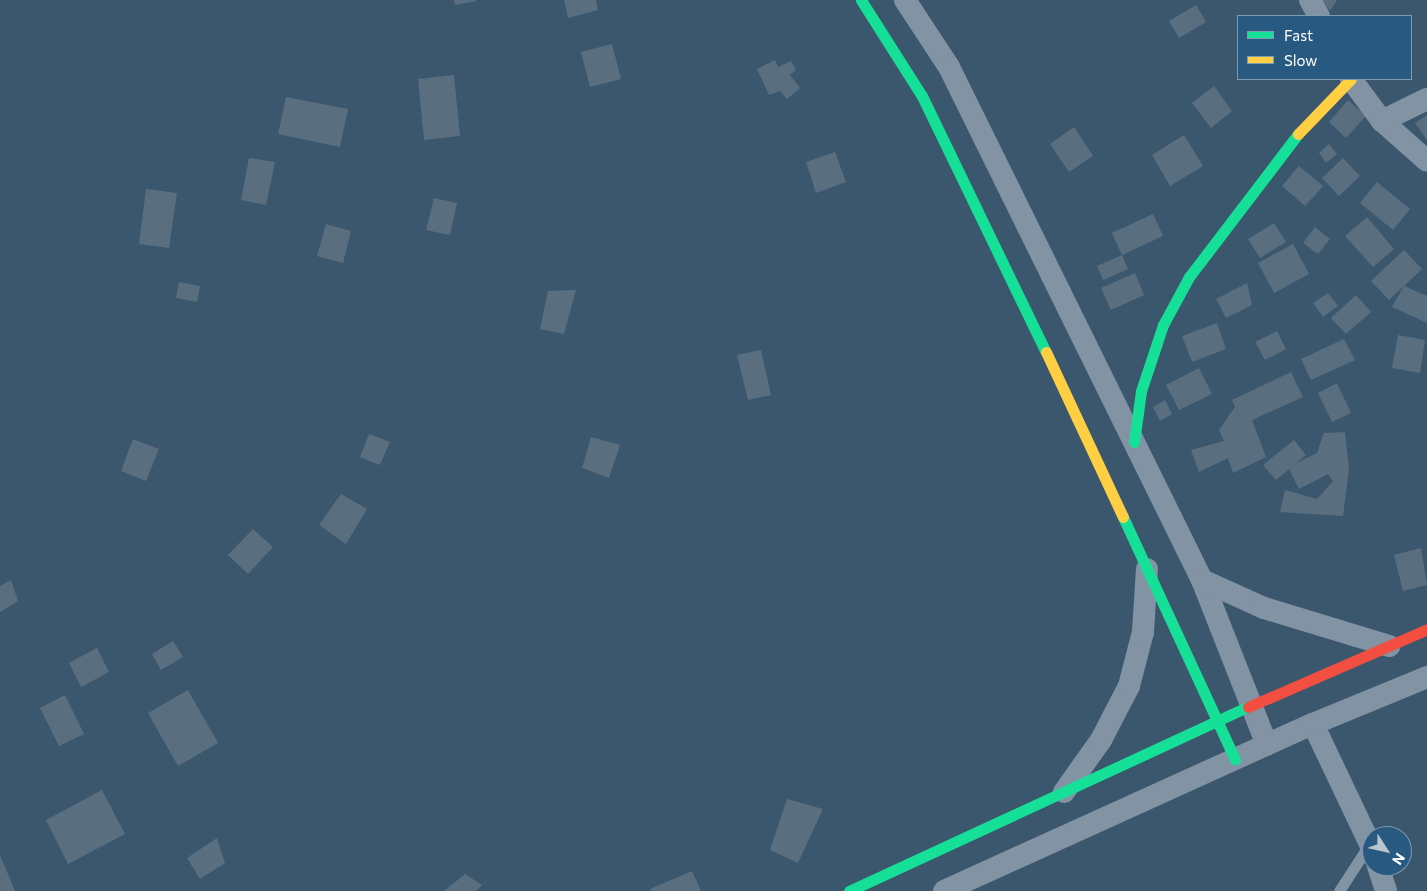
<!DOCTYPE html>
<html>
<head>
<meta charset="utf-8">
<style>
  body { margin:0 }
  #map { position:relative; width:1427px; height:891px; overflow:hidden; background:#3b576d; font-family:Commissioner,sans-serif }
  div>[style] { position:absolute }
  .building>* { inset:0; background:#596f80 }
  .lane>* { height:11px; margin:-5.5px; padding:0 5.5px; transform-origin:5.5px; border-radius:5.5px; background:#8293a3 }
  .street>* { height:22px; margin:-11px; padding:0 11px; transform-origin:11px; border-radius:11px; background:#8293a3 }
  .fast>* { height:11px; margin:-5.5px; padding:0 5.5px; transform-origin:5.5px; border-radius:5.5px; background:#16e098 }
  .slow>* { height:11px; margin:-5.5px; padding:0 5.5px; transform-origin:5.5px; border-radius:5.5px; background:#ffcf43 }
  .jam>* { height:11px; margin:-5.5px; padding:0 5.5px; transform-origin:5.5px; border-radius:5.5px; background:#f24e42 }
  span { translate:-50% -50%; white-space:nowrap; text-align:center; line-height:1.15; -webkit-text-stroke:5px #275981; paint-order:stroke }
  .legend { position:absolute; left:1237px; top:15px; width:175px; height:65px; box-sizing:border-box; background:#275981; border:1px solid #7d9bb3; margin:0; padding:6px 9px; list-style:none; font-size:15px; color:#fff }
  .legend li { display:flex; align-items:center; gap:10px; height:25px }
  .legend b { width:25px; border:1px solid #7d9bb3 }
  .north { position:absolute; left:1362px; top:826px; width:50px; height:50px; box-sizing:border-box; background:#275981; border:1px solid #7d9bb3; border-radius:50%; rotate:125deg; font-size:14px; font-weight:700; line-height:20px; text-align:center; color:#fff }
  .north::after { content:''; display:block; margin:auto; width:18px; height:22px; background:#bac4cc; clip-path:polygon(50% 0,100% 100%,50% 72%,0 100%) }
</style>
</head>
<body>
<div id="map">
  <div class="building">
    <i style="clip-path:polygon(454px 0,476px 0,476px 1px,455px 5px)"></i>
    <i style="clip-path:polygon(564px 0,596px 0,598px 10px,568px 18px)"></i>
    <i style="clip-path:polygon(1322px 0,1337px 0,1330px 11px)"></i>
    <i style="clip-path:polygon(1196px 5px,1206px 22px,1179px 38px,1169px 21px)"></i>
    <i style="clip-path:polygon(612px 44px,621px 79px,590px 87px,581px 52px)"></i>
    <i style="clip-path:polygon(775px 60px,778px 67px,791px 61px,796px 70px,790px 75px,800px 88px,787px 99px,780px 91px,769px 95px,757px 69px)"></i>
    <i style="clip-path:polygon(454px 75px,460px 136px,424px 140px,418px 79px)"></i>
    <i style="clip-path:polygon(1214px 86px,1232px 111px,1211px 128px,1192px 103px)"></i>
    <i style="clip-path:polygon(286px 97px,348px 109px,340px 147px,278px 134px)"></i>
    <i style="clip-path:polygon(1348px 100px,1366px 116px,1346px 138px,1329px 122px)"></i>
    <i style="clip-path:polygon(1427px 115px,1427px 140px,1415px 123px)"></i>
    <i style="clip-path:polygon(1074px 127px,1093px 156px,1069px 172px,1050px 144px)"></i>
    <i style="clip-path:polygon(1184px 135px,1203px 166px,1170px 186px,1152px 155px)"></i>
    <i style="clip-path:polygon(1329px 144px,1337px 154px,1326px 163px,1319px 153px)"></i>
    <i style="clip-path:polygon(835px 152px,846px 182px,816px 193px,806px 162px)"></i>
    <i style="clip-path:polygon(249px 158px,275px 162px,266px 205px,241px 200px)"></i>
    <i style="clip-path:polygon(1343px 158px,1360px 176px,1339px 196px,1322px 178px)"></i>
    <i style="clip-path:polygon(1299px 166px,1323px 186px,1305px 206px,1282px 186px)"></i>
    <i style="clip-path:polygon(1377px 182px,1410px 209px,1393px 230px,1360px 203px)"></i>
    <i style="clip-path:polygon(146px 189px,177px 193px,169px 248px,139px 244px)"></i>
    <i style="clip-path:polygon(434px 198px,457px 203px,450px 235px,426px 230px)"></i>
    <i style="clip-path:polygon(1153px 214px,1163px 236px,1122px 255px,1112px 233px)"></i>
    <i style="clip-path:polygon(1367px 217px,1394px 249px,1373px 267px,1345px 236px)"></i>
    <i style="clip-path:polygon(1274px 223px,1286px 242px,1260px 258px,1248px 239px)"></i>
    <i style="clip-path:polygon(326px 224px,351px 231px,343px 263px,317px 256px)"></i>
    <i style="clip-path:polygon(1315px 227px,1330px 239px,1318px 254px,1303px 243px)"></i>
    <i style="clip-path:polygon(1293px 244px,1309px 274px,1274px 293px,1258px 263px)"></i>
    <i style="clip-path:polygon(1404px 250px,1422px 269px,1404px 286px,1427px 296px,1427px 323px,1392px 307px,1404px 286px,1389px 300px,1371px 281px)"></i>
    <i style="clip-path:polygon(1122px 255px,1128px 269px,1103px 280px,1097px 266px)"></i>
    <i style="clip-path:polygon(1135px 273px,1144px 295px,1111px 310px,1101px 288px)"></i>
    <i style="clip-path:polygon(179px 282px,200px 286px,197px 302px,176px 298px)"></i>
    <i style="clip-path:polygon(1247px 283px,1252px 305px,1226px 318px,1216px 299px)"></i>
    <i style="clip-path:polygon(576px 290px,564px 334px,540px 329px,548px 291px)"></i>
    <i style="clip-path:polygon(1328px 293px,1338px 306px,1323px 317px,1313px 303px)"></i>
    <i style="clip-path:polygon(1356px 295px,1371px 312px,1346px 334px,1331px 318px)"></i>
    <i style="clip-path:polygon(1217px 323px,1226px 349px,1192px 362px,1182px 336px)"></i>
    <i style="clip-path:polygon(1277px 331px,1286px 349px,1265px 360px,1255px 342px)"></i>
    <i style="clip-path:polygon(1398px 335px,1425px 340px,1420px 373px,1392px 368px)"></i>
    <i style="clip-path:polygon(1344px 339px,1355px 360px,1311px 380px,1301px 359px)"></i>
    <i style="clip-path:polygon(761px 350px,771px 395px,748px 400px,737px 355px)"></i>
    <i style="clip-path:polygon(1199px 368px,1212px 394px,1179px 410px,1166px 385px)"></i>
    <i style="clip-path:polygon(1291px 372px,1303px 397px,1252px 420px,1266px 457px,1233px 473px,1228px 458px,1199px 472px,1191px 450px,1224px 441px,1219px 430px,1235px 407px,1232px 400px)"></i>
    <i style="clip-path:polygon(1337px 383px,1351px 413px,1332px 422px,1318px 393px)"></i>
    <i style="clip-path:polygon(1165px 400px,1172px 414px,1160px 421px,1153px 407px)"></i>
    <i style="clip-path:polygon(1345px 432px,1349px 469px,1343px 516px,1280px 512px,1285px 490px,1317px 499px,1333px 481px,1328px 474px,1299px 489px,1288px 467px,1317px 453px,1324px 433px)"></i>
    <i style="clip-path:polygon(369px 434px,390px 442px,380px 465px,360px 457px)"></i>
    <i style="clip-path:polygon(591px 437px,620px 445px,609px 478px,582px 468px)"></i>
    <i style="clip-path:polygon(133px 439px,159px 449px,146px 481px,121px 471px)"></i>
    <i style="clip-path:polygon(1294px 440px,1306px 455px,1276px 480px,1263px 465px)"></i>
    <i style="clip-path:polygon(341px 494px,367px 509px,346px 544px,319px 525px)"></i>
    <i style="clip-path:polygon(253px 529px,273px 547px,248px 574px,228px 555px)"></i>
    <i style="clip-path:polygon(1421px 548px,1427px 585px,1403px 591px,1394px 555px)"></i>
    <i style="clip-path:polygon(11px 580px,18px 601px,0 612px,0 586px)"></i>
    <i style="clip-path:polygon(173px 641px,183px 657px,161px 670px,152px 654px)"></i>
    <i style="clip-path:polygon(97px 648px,109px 672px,81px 687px,69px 663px)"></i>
    <i style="clip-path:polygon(188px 690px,218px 743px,178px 766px,148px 713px)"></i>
    <i style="clip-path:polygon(65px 695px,84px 734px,59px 746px,40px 708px)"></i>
    <i style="clip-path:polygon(102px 790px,125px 834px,68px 864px,46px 820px)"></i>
    <i style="clip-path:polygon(787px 799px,823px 809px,798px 863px,770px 850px)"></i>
    <i style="clip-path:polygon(217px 838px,225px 863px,200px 879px,187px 858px)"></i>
    <i style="clip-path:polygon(0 855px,15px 891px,0 891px)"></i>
    <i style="clip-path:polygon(692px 871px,701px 891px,651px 891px,650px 889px)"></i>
    <i style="clip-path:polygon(465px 874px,482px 885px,476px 891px,444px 891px)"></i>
  </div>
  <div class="lane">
    <i style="left:1339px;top:891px;width:57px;rotate:-57.1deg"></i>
  </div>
  <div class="street">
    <i style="left:905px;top:0;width:80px;rotate:56.7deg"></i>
    <i style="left:949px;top:67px;width:572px;rotate:63.75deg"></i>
    <i style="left:1202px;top:580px;width:177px;rotate:68.5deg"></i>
    <i style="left:1310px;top:0;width:18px;rotate:61deg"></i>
    <i style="left:1351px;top:79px;width:52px;rotate:53.6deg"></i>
    <i style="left:1382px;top:121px;width:60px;rotate:41.6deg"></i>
    <i style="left:1382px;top:121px;width:50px;rotate:-26.1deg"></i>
    <i style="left:1202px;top:580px;width:68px;rotate:24.3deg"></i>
    <i style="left:1264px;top:608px;width:131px;rotate:16.9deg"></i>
    <i style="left:1313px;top:724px;width:137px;rotate:64.6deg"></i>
    <i style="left:1064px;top:792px;width:64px;rotate:-54.6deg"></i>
    <i style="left:1101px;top:740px;width:61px;rotate:-62.6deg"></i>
    <i style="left:1129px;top:686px;width:56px;rotate:-75.5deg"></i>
    <i style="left:1143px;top:632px;width:63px;rotate:-86.4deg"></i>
    <i style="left:1378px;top:866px;width:26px;rotate:72deg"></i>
    <i style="left:944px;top:891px;width:405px;rotate:-24.4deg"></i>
    <i style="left:1313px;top:724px;width:123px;rotate:-22.4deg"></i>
  </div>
  <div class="fast">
    <i style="left:861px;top:0;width:114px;rotate:57.6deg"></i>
    <i style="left:922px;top:96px;width:284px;rotate:64.2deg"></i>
    <i style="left:1134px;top:442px;width:51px;rotate:-82.2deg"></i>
    <i style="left:1141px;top:391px;width:70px;rotate:-71.6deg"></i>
    <i style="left:1163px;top:325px;width:55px;rotate:-61.6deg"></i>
    <i style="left:1189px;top:277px;width:180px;rotate:-52.7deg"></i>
    <i style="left:1123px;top:517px;width:267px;rotate:65.2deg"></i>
    <i style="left:849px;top:891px;width:439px;rotate:-24.8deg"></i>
  </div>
  <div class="slow">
    <i style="left:1298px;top:134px;width:76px;rotate:-46.1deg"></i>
    <i style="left:1046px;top:352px;width:182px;rotate:65deg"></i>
  </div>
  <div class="jam">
    <i style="left:1248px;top:707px;width:195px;rotate:-23.5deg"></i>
  </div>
  <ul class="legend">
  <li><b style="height:6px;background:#16e098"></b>Fast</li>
  <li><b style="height:6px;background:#ffcf43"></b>Slow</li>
  </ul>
  <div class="north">N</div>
</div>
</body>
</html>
